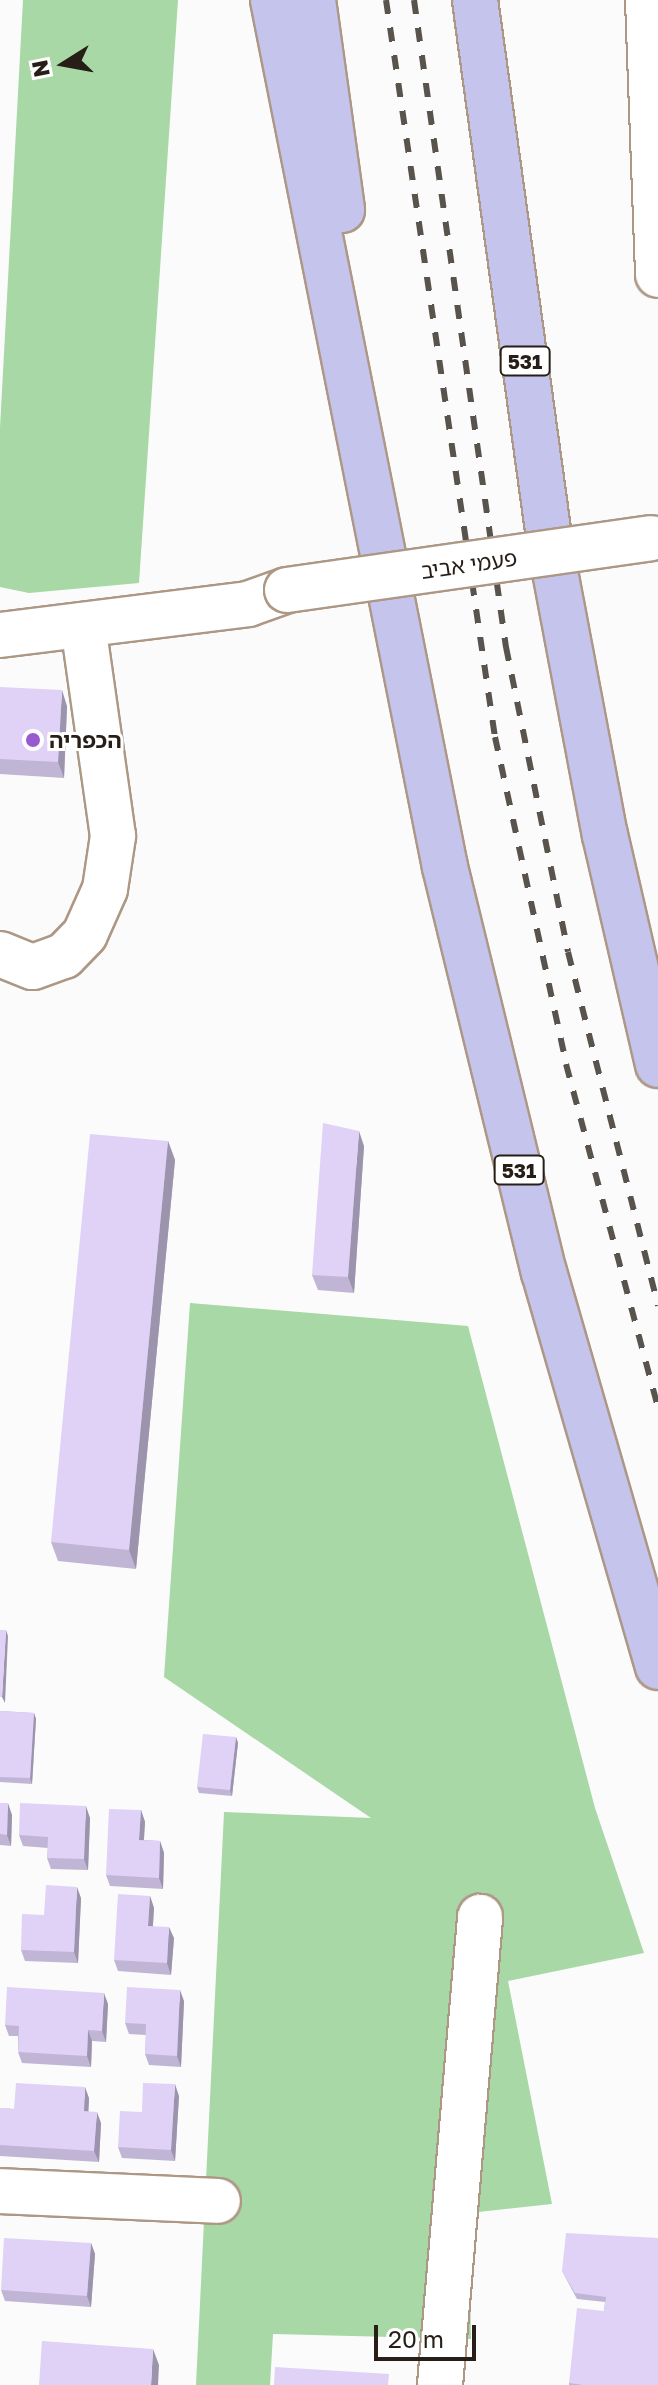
<!DOCTYPE html>
<html>
<head>
<meta charset="utf-8">
<style>
  body { margin:0 }
  #map { position:relative; width:658px; height:2385px; overflow:hidden; background:#fbfbfb; font-family:"Golos Text","Noto Sans Hebrew",sans-serif }
  div>[style] { position:absolute }
  .green>* { inset:0; background:#a7d8a5 }
  .roads { filter:drop-shadow(2px 0 #ad9785) drop-shadow(-2px 0 #ad9785) drop-shadow(0 2px #ad9785) drop-shadow(0 -2px #ad9785) }
  .minor>* { height:44px; margin:-22px; padding:0 22px; transform-origin:22px; border-radius:22px; background:#fff }
  .highway>* { height:44px; margin:-22px; padding:0 22px; transform-origin:22px; border-radius:22px; background:#c5c4ed }
  .rail>* { height:6px; margin-top:-3px; transform-origin:0; background:repeating-linear-gradient(90deg,#59534d 0 14px,transparent 0 28px) }
  .bridges { filter:drop-shadow(2px 0 #ad9785) drop-shadow(-2px 0 #ad9785) drop-shadow(0 2px #ad9785) drop-shadow(0 -2px #ad9785) }
  .minor-bridge>* { height:44px; margin:-22px; padding:0 22px; transform-origin:22px; border-radius:22px; background:#fff }
  .wall>* { inset:0; background:#c0b5d4 }
  .shaded-wall>* { inset:0; background:#9c93ac }
  .building>* { inset:0; background:#dfd2f6 }
  .dots>* { width:22px; height:22px; translate:-50% -50%; box-sizing:border-box; border:4px solid #fff; border-radius:50% }
  span { translate:-50% -50%; white-space:nowrap; text-align:center; line-height:1.15; -webkit-text-stroke:6px #fff; paint-order:stroke }
  .shield-label span { padding:2px 6px; background:#fff; border:2px solid; border-radius:6px; -webkit-text-stroke-width:0 }
  .shield-label { font-size:20px; color:#261e17; font-weight:700 }
  .street-label { font-size:22px; color:#261e17 }
  .poi-label { font-size:22px; color:#261e17; font-weight:700 }
  .left { translate:0 -50%; text-align:left }
  .north { position:absolute; left:24px; top:24px; width:80px; height:80px; -webkit-text-stroke:6px #fff; paint-order:stroke; rotate:259deg; font-size:22px; font-weight:700; line-height:32px; text-align:center; color:#261e17 }
  .north::after { content:''; display:block; margin:auto; width:28px; height:36px; background:#261e17; clip-path:polygon(50% 0,100% 100%,50% 72%,0 100%) }
  .scale { position:absolute; left:374px; top:2325px; width:102px; height:36px; box-sizing:border-box; border:4px solid #261e17; border-top:0; padding-left:10px; font-size:24px; line-height:28px; white-space:nowrap; color:#261e17; -webkit-text-stroke:6px #fff; paint-order:stroke }
</style>
</head>
<body>
<div id="map">
  <div class="green">
    <i style="clip-path:polygon(23px 0,178px 0,139px 583px,29px 593px,0 587px,0 428px)"></i>
    <i style="clip-path:polygon(190px 1303px,468px 1326px,595px 1808px,644px 1953px,508px 1981px,552px 2204px,469px 2213px,471px 2339px,273px 2334px,270px 2385px,196px 2385px,224px 1812px,371px 1818px,164px 1677px)"></i>
  </div>
  <div class="roads">
    <div class="minor">
      <i style="left:648px;top:0;width:275px;rotate:87.9deg"></i>
      <i style="left:0;top:635px;width:250px;rotate:-7.1deg"></i>
      <i style="left:248px;top:604px;width:41px;rotate:-19.7deg"></i>
      <i style="left:0;top:954px;width:35px;rotate:22deg"></i>
      <i style="left:33px;top:967px;width:33px;rotate:-20deg"></i>
      <i style="left:64px;top:956px;width:30px;rotate:-46deg"></i>
      <i style="left:85px;top:934px;width:49px;rotate:-66deg"></i>
      <i style="left:105px;top:889px;width:54px;rotate:-81.4deg"></i>
      <i style="left:113px;top:836px;width:213px;rotate:-98.1deg"></i>
      <i style="left:0;top:2191px;width:218px;rotate:2.6deg"></i>
      <i style="left:440px;top:2385px;width:470px;rotate:-85.1deg"></i>
    </div>
    <div class="highway">
      <i style="left:273px;top:0;width:884px;rotate:78.78deg"></i>
      <i style="left:445px;top:867px;width:417px;rotate:76.3deg"></i>
      <i style="left:544px;top:1272px;width:411px;rotate:73.9deg"></i>
      <i style="left:313px;top:0;width:212px;rotate:82.1deg"></i>
      <i style="left:475px;top:0;width:550px;rotate:82.16deg"></i>
      <i style="left:550px;top:545px;width:295px;rotate:79.3deg"></i>
      <i style="left:605px;top:835px;width:236px;rotate:77deg"></i>
    </div>
  </div>
  <div class="rail">
    <i style="left:386px;top:0;width:745px;rotate:81.59deg"></i>
    <i style="left:495px;top:737px;width:335px;rotate:77.7deg"></i>
    <i style="left:566px;top:1064px;width:355px;rotate:75deg"></i>
    <i style="left:414px;top:0;width:654px;rotate:81.91deg"></i>
    <i style="left:506px;top:647px;width:311px;rotate:78.5deg"></i>
    <i style="left:568px;top:952px;width:365px;rotate:75.7deg"></i>
  </div>
  <div class="bridges">
    <div class="minor-bridge">
      <i style="left:287px;top:590px;width:368px;rotate:-8.1deg"></i>
    </div>
  </div>
  <div class="wall">
    <i style="clip-path:polygon(0 687px,67px 706px,64px 778px,0 774px)"></i>
    <i style="clip-path:polygon(168px 1141px,175px 1160px,136px 1569px,58px 1561px,51px 1542px)"></i>
    <i style="clip-path:polygon(364px 1146px,354px 1293px,318px 1290px,312px 1275px)"></i>
    <i style="clip-path:polygon(0 1711px,34px 1713px,36px 1719px,32px 1784px,0 1782px)"></i>
    <i style="clip-path:polygon(236px 1737px,238px 1743px,232px 1796px,199px 1793px,197px 1787px)"></i>
    <i style="clip-path:polygon(0 1803px,12px 1815px,11px 1846px,0 1845px)"></i>
    <i style="clip-path:polygon(141px 1810px,145px 1822px,144px 1840px,160px 1841px,164px 1853px,163px 1889px,110px 1886px,106px 1875px)"></i>
    <i style="clip-path:polygon(90px 1818px,88px 1870px,51px 1869px,47px 1858px,48px 1848px,23px 1846px,19px 1835px)"></i>
    <i style="clip-path:polygon(150px 1896px,154px 1908px,153px 1926px,174px 1938px,171px 1975px,118px 1971px,114px 1960px)"></i>
    <i style="clip-path:polygon(81px 1898px,78px 1963px,25px 1961px,21px 1950px,44px 1915px)"></i>
    <i style="clip-path:polygon(184px 2001px,181px 2067px,149px 2065px,145px 2054px,146px 2035px,129px 2034px,125px 2023px)"></i>
    <i style="clip-path:polygon(108px 2004px,106px 2042px,92px 2041px,91px 2067px,22px 2063px,18px 2052px,18px 2036px,9px 2036px,5px 2025px)"></i>
    <i style="clip-path:polygon(179px 2096px,175px 2161px,122px 2158px,118px 2147px,142px 2112px)"></i>
    <i style="clip-path:polygon(89px 2098px,88px 2111px,101px 2123px,99px 2162px,0 2156px,0 2108px,14px 2109px)"></i>
    <i style="clip-path:polygon(658px 2238px,658px 2385px,569px 2385px,569px 2383px,604px 2311px,605px 2302px,577px 2299px,562px 2271px)"></i>
    <i style="clip-path:polygon(91px 2243px,95px 2254px,91px 2307px,5px 2301px,1px 2290px)"></i>
  </div>
  <div class="shaded-wall">
    <i style="clip-path:polygon(62px 690px,67px 706px,64px 778px,58px 762px)"></i>
    <i style="clip-path:polygon(359px 1131px,364px 1146px,354px 1293px,348px 1277px)"></i>
    <i style="clip-path:polygon(168px 1141px,175px 1160px,136px 1569px,129px 1550px)"></i>
    <i style="clip-path:polygon(6px 1630px,8px 1636px,5px 1703px,2px 1697px)"></i>
    <i style="clip-path:polygon(34px 1713px,36px 1719px,32px 1784px,30px 1778px)"></i>
    <i style="clip-path:polygon(236px 1737px,238px 1743px,232px 1796px,230px 1790px)"></i>
    <i style="clip-path:polygon(8px 1803px,12px 1815px,11px 1846px,7px 1835px)"></i>
    <i style="clip-path:polygon(86px 1806px,90px 1818px,88px 1870px,84px 1859px)"></i>
    <i style="clip-path:polygon(141px 1810px,145px 1822px,143px 1851px,139px 1840px)"></i>
    <i style="clip-path:polygon(160px 1841px,164px 1853px,163px 1889px,159px 1878px)"></i>
    <i style="clip-path:polygon(77px 1887px,81px 1898px,78px 1963px,74px 1952px)"></i>
    <i style="clip-path:polygon(150px 1896px,154px 1908px,152px 1937px,148px 1926px)"></i>
    <i style="clip-path:polygon(169px 1927px,174px 1938px,171px 1975px,167px 1963px)"></i>
    <i style="clip-path:polygon(180px 1990px,184px 2001px,181px 2067px,177px 2056px)"></i>
    <i style="clip-path:polygon(104px 1993px,108px 2004px,106px 2042px,102px 2031px)"></i>
    <i style="clip-path:polygon(88px 2030px,92px 2041px,91px 2067px,87px 2056px)"></i>
    <i style="clip-path:polygon(175px 2084px,179px 2096px,175px 2161px,171px 2150px)"></i>
    <i style="clip-path:polygon(85px 2087px,89px 2098px,88px 2122px,84px 2111px)"></i>
    <i style="clip-path:polygon(97px 2112px,101px 2123px,99px 2162px,94px 2151px)"></i>
    <i style="clip-path:polygon(91px 2243px,95px 2254px,91px 2307px,87px 2296px)"></i>
    <i style="clip-path:polygon(153px 2349px,159px 2365px,158px 2385px,151px 2385px)"></i>
  </div>
  <div class="building">
    <i style="clip-path:polygon(0 687px,62px 690px,58px 762px,0 759px)"></i>
    <i style="clip-path:polygon(323px 1123px,359px 1131px,348px 1277px,312px 1275px)"></i>
    <i style="clip-path:polygon(90px 1134px,168px 1141px,129px 1550px,51px 1542px)"></i>
    <i style="clip-path:polygon(0 1630px,6px 1630px,2px 1697px,0 1697px)"></i>
    <i style="clip-path:polygon(0 1711px,34px 1713px,30px 1778px,0 1777px)"></i>
    <i style="clip-path:polygon(203px 1734px,236px 1737px,230px 1790px,197px 1787px)"></i>
    <i style="clip-path:polygon(0 1803px,8px 1803px,7px 1835px,0 1834px)"></i>
    <i style="clip-path:polygon(20px 1803px,86px 1806px,84px 1859px,47px 1858px,48px 1837px,19px 1835px)"></i>
    <i style="clip-path:polygon(109px 1809px,141px 1810px,139px 1840px,160px 1841px,159px 1878px,106px 1875px)"></i>
    <i style="clip-path:polygon(46px 1885px,77px 1887px,74px 1952px,21px 1950px,22px 1914px,44px 1915px)"></i>
    <i style="clip-path:polygon(118px 1894px,150px 1896px,148px 1926px,169px 1927px,167px 1963px,114px 1960px)"></i>
    <i style="clip-path:polygon(7px 1987px,104px 1993px,102px 2031px,88px 2030px,87px 2056px,18px 2052px,19px 2026px,5px 2025px)"></i>
    <i style="clip-path:polygon(127px 1987px,180px 1990px,177px 2056px,145px 2054px,146px 2024px,125px 2023px)"></i>
    <i style="clip-path:polygon(16px 2083px,85px 2087px,84px 2111px,97px 2112px,94px 2151px,0 2145px,0 2108px,14px 2109px)"></i>
    <i style="clip-path:polygon(143px 2083px,175px 2084px,171px 2150px,118px 2147px,120px 2111px,142px 2112px)"></i>
    <i style="clip-path:polygon(566px 2233px,658px 2238px,658px 2385px,583px 2385px,569px 2383px,577px 2308px,604px 2311px,606px 2297px,575px 2293px,562px 2271px)"></i>
    <i style="clip-path:polygon(4px 2238px,91px 2243px,87px 2296px,1px 2290px)"></i>
    <i style="clip-path:polygon(42px 2341px,153px 2349px,151px 2385px,39px 2385px)"></i>
    <i style="clip-path:polygon(275px 2367px,389px 2374px,388px 2385px,274px 2385px)"></i>
  </div>
  <div class="dots">
    <i style="left:33px;top:740px;background:#995ad0"></i>
  </div>
  <div class="shield-label">
    <span style="left:525px;top:361px">531</span>
    <span style="left:519px;top:1170px">531</span>
  </div>
  <div class="street-label">
    <span style="left:469px;top:564px;rotate:-8deg">פעמי אביב</span>
  </div>
  <div class="poi-label">
    <span class="left" style="left:49px;top:740px">הכפריה</span>
  </div>
  <div class="north">N</div>
  <div class="scale">20 m</div>
</div>
</body>
</html>
